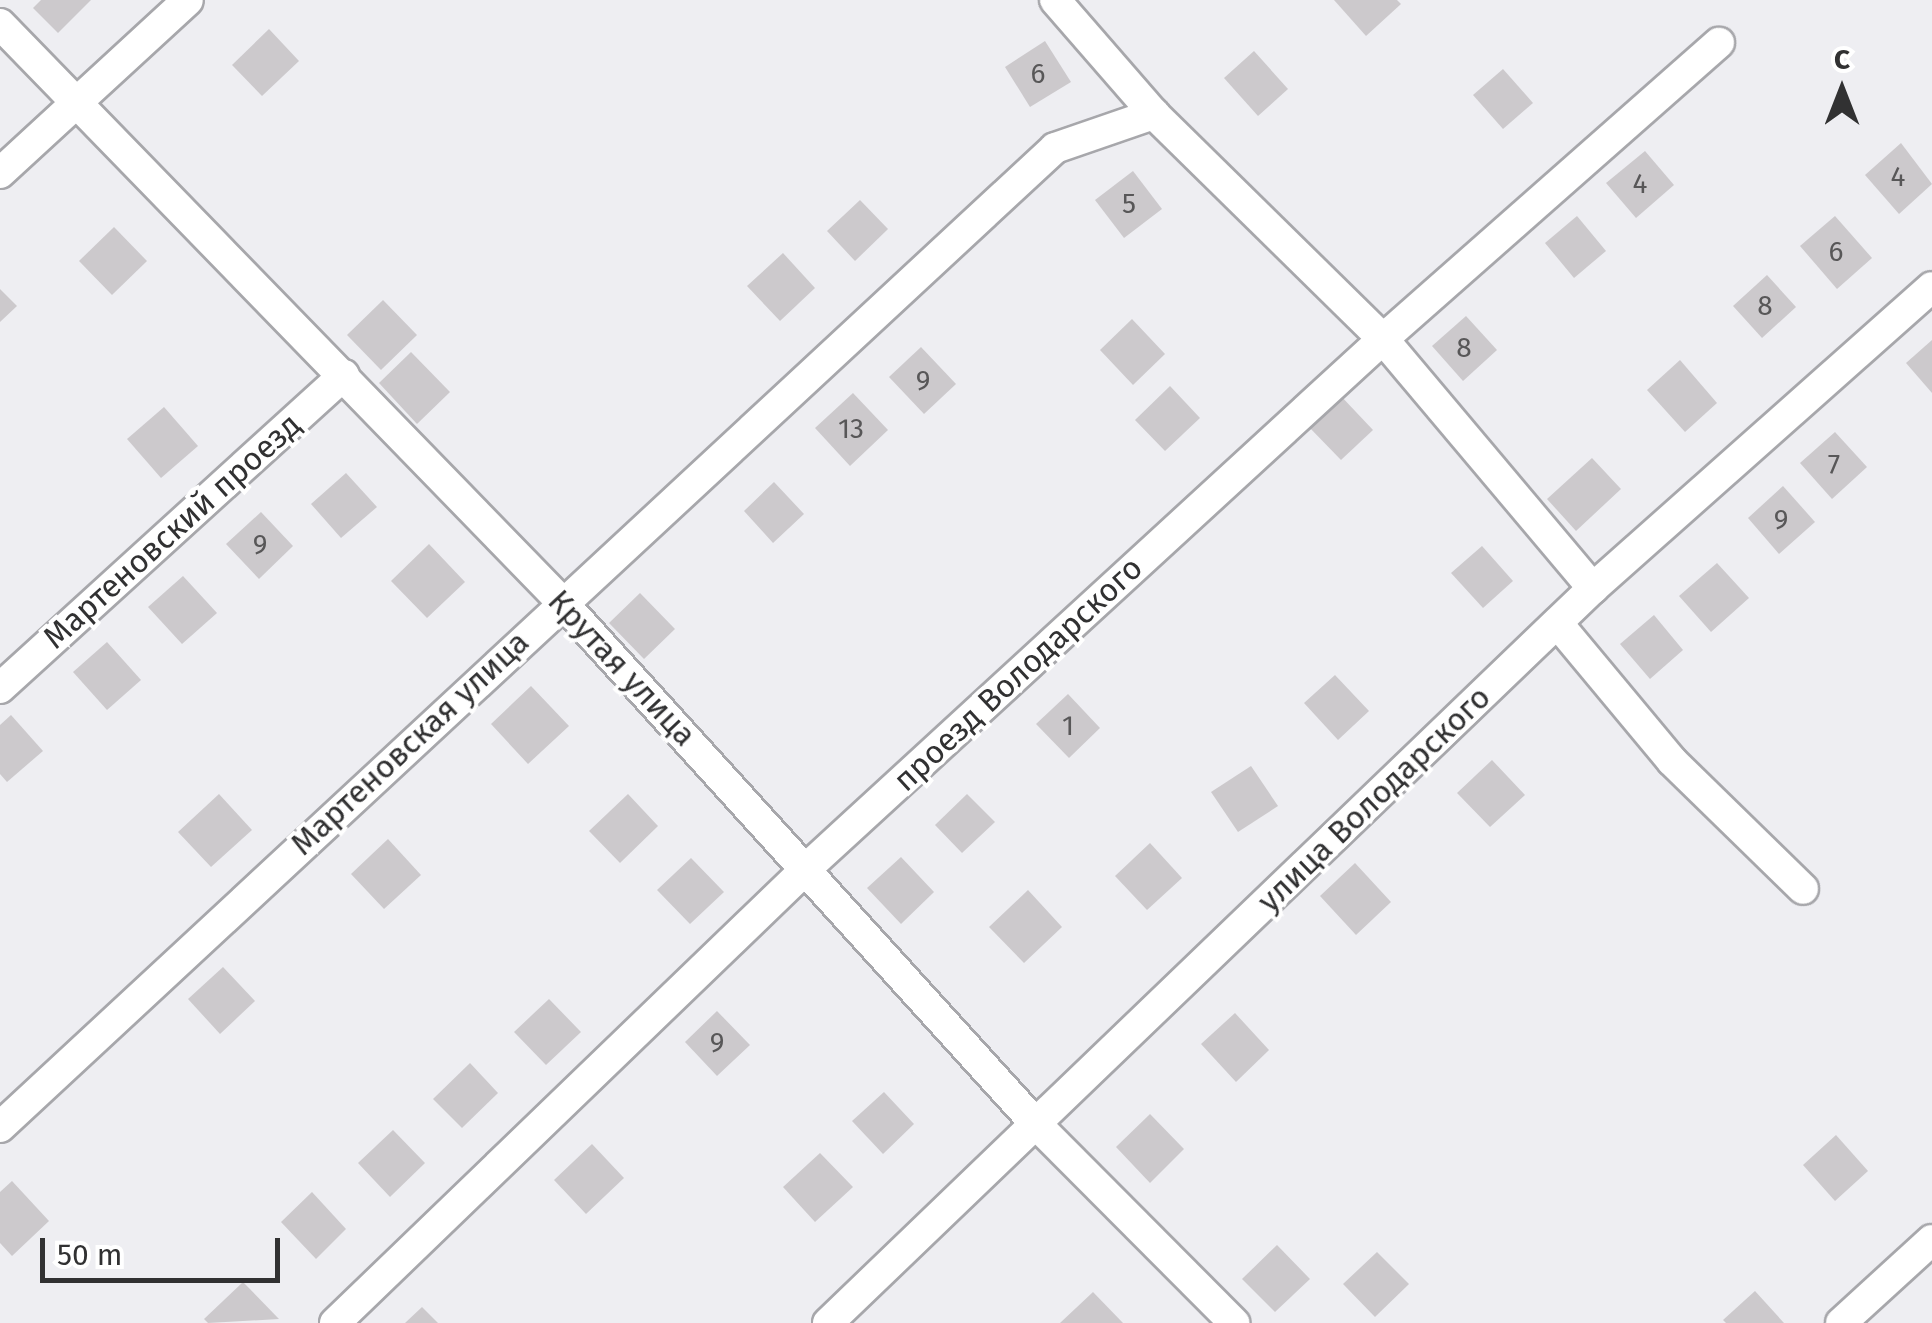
<!DOCTYPE html>
<html>
<head>
<meta charset="utf-8">
<style>
  body { margin:0 }
  #map { position:relative; width:1932px; height:1323px; overflow:hidden; background:#eeeef2; font-family:"Fira Sans",sans-serif }
  div>[style] { position:absolute }
  .building>* { inset:0; background:#ccc9cc }
  .roads { filter:drop-shadow(2px 0 #a7a7ab) drop-shadow(-2px 0 #a7a7ab) drop-shadow(0 2px #a7a7ab) drop-shadow(0 -2px #a7a7ab) }
  .street>* { height:30px; margin:-15px; padding:0 15px; transform-origin:15px; border-radius:15px; background:#fff }
  span { translate:-50% -50%; white-space:nowrap; text-align:center; line-height:1.15; -webkit-text-stroke:8px #fff; paint-order:stroke }
  .number-label { font-size:28px; color:#585758 }
  .number-label span { -webkit-text-stroke-width:0 }
  .street-label { font-size:32px; color:#313132 }
  .north { position:absolute; left:1792px; top:40px; width:100px; height:100px; -webkit-text-stroke:8px #fff; paint-order:stroke; rotate:0deg; font-size:28px; font-weight:700; line-height:40px; text-align:center; color:#313132 }
  .north::after { content:''; display:block; margin:auto; width:35px; height:45px; background:#313132; clip-path:polygon(50% 0,100% 100%,50% 72%,0 100%) }
  .scale { position:absolute; left:40px; top:1238px; width:240px; height:45px; box-sizing:border-box; border:5px solid #313132; border-top:0; padding-left:12px; font-size:30px; line-height:35px; white-space:nowrap; color:#313132; -webkit-text-stroke:8px #fff; paint-order:stroke }
</style>
</head>
<body>
<div id="map">
  <div class="building">
    <i style="clip-path:polygon(41px 0,91px 0,58px 33px,33px 8px)"></i>
    <i style="clip-path:polygon(1334px 0,1397px 0,1401px 4px,1366px 36px)"></i>
    <i style="clip-path:polygon(269px 29px,299px 61px,262px 96px,232px 65px)"></i>
    <i style="clip-path:polygon(1045px 41px,1071px 82px,1030px 107px,1005px 67px)"></i>
    <i style="clip-path:polygon(1254px 51px,1288px 89px,1258px 116px,1224px 78px)"></i>
    <i style="clip-path:polygon(1503px 69px,1533px 103px,1503px 129px,1473px 95px)"></i>
    <i style="clip-path:polygon(1901px 143px,1932px 184px,1899px 214px,1865px 175px)"></i>
    <i style="clip-path:polygon(1645px 151px,1674px 185px,1636px 218px,1606px 183px)"></i>
    <i style="clip-path:polygon(1133px 171px,1162px 209px,1124px 238px,1095px 200px)"></i>
    <i style="clip-path:polygon(860px 200px,888px 229px,855px 261px,827px 231px)"></i>
    <i style="clip-path:polygon(1577px 216px,1606px 251px,1574px 278px,1545px 243px)"></i>
    <i style="clip-path:polygon(1835px 216px,1872px 258px,1837px 289px,1800px 246px)"></i>
    <i style="clip-path:polygon(114px 227px,147px 261px,112px 295px,79px 261px)"></i>
    <i style="clip-path:polygon(783px 253px,815px 288px,780px 321px,747px 286px)"></i>
    <i style="clip-path:polygon(1767px 275px,1796px 307px,1762px 338px,1733px 306px)"></i>
    <i style="clip-path:polygon(0 289px,17px 306px,0 322px)"></i>
    <i style="clip-path:polygon(383px 300px,417px 335px,381px 370px,347px 335px)"></i>
    <i style="clip-path:polygon(1466px 316px,1497px 350px,1463px 381px,1432px 346px)"></i>
    <i style="clip-path:polygon(1132px 319px,1165px 354px,1133px 385px,1100px 350px)"></i>
    <i style="clip-path:polygon(1932px 340px,1932px 393px,1906px 363px)"></i>
    <i style="clip-path:polygon(921px 347px,956px 384px,924px 414px,889px 377px)"></i>
    <i style="clip-path:polygon(411px 352px,450px 392px,417px 424px,379px 383px)"></i>
    <i style="clip-path:polygon(1680px 360px,1717px 403px,1685px 432px,1647px 390px)"></i>
    <i style="clip-path:polygon(1170px 386px,1200px 418px,1165px 451px,1135px 420px)"></i>
    <i style="clip-path:polygon(853px 393px,888px 430px,850px 466px,815px 428px)"></i>
    <i style="clip-path:polygon(1339px 394px,1373px 430px,1341px 460px,1307px 425px)"></i>
    <i style="clip-path:polygon(164px 407px,198px 446px,161px 478px,127px 439px)"></i>
    <i style="clip-path:polygon(1835px 432px,1867px 467px,1832px 499px,1800px 463px)"></i>
    <i style="clip-path:polygon(1592px 458px,1621px 489px,1576px 531px,1547px 499px)"></i>
    <i style="clip-path:polygon(346px 473px,377px 507px,341px 538px,311px 504px)"></i>
    <i style="clip-path:polygon(774px 482px,804px 514px,773px 543px,744px 511px)"></i>
    <i style="clip-path:polygon(1783px 486px,1815px 522px,1779px 554px,1748px 518px)"></i>
    <i style="clip-path:polygon(261px 512px,293px 546px,259px 579px,226px 544px)"></i>
    <i style="clip-path:polygon(429px 544px,465px 582px,427px 618px,391px 581px)"></i>
    <i style="clip-path:polygon(1482px 546px,1513px 581px,1483px 608px,1451px 573px)"></i>
    <i style="clip-path:polygon(1717px 563px,1749px 598px,1711px 632px,1679px 596px)"></i>
    <i style="clip-path:polygon(183px 576px,217px 613px,182px 644px,148px 607px)"></i>
    <i style="clip-path:polygon(640px 593px,675px 629px,644px 659px,609px 623px)"></i>
    <i style="clip-path:polygon(1654px 615px,1683px 650px,1650px 679px,1620px 644px)"></i>
    <i style="clip-path:polygon(107px 642px,141px 680px,107px 710px,73px 672px)"></i>
    <i style="clip-path:polygon(1335px 675px,1369px 711px,1338px 740px,1304px 703px)"></i>
    <i style="clip-path:polygon(531px 686px,569px 726px,528px 764px,491px 724px)"></i>
    <i style="clip-path:polygon(1068px 694px,1100px 728px,1069px 758px,1036px 724px)"></i>
    <i style="clip-path:polygon(11px 715px,43px 751px,7px 782px,0 774px,0 725px)"></i>
    <i style="clip-path:polygon(1492px 760px,1525px 795px,1490px 827px,1457px 793px)"></i>
    <i style="clip-path:polygon(1251px 766px,1278px 806px,1238px 832px,1211px 792px)"></i>
    <i style="clip-path:polygon(219px 794px,252px 830px,211px 867px,178px 832px)"></i>
    <i style="clip-path:polygon(628px 794px,658px 826px,620px 863px,589px 831px)"></i>
    <i style="clip-path:polygon(967px 794px,995px 822px,962px 853px,935px 825px)"></i>
    <i style="clip-path:polygon(388px 839px,421px 875px,384px 909px,351px 874px)"></i>
    <i style="clip-path:polygon(1150px 843px,1182px 878px,1147px 910px,1115px 876px)"></i>
    <i style="clip-path:polygon(901px 857px,934px 892px,901px 924px,867px 888px)"></i>
    <i style="clip-path:polygon(691px 858px,724px 892px,690px 924px,657px 890px)"></i>
    <i style="clip-path:polygon(1355px 863px,1391px 902px,1356px 935px,1320px 896px)"></i>
    <i style="clip-path:polygon(1028px 890px,1062px 927px,1024px 963px,989px 927px)"></i>
    <i style="clip-path:polygon(223px 967px,255px 1001px,220px 1034px,188px 999px)"></i>
    <i style="clip-path:polygon(549px 999px,581px 1032px,546px 1065px,514px 1032px)"></i>
    <i style="clip-path:polygon(717px 1011px,750px 1045px,717px 1076px,685px 1042px)"></i>
    <i style="clip-path:polygon(1235px 1013px,1269px 1050px,1236px 1082px,1201px 1044px)"></i>
    <i style="clip-path:polygon(470px 1063px,498px 1093px,462px 1128px,433px 1099px)"></i>
    <i style="clip-path:polygon(884px 1092px,914px 1124px,883px 1154px,852px 1121px)"></i>
    <i style="clip-path:polygon(1150px 1114px,1184px 1149px,1150px 1183px,1116px 1147px)"></i>
    <i style="clip-path:polygon(393px 1130px,425px 1163px,390px 1197px,358px 1163px)"></i>
    <i style="clip-path:polygon(1836px 1135px,1868px 1171px,1835px 1201px,1803px 1165px)"></i>
    <i style="clip-path:polygon(592px 1144px,624px 1178px,586px 1214px,554px 1180px)"></i>
    <i style="clip-path:polygon(820px 1153px,853px 1187px,815px 1222px,783px 1187px)"></i>
    <i style="clip-path:polygon(12px 1181px,49px 1221px,12px 1256px,0 1243px,0 1192px)"></i>
    <i style="clip-path:polygon(312px 1192px,346px 1229px,316px 1259px,281px 1222px)"></i>
    <i style="clip-path:polygon(1277px 1245px,1310px 1279px,1275px 1312px,1242px 1279px)"></i>
    <i style="clip-path:polygon(1377px 1252px,1409px 1284px,1375px 1317px,1343px 1284px)"></i>
    <i style="clip-path:polygon(243px 1282px,279px 1319px,208px 1323px,204px 1319px)"></i>
    <i style="clip-path:polygon(1755px 1291px,1784px 1323px,1726px 1323px,1723px 1320px)"></i>
    <i style="clip-path:polygon(1093px 1292px,1123px 1323px,1060px 1323px)"></i>
    <i style="clip-path:polygon(422px 1307px,438px 1323px,405px 1323px)"></i>
  </div>
  <div class="roads">
    <div class="street">
      <i style="left:1055px;top:0;width:151px;rotate:49deg"></i>
      <i style="left:1154px;top:114px;width:321px;rotate:44.5deg"></i>
      <i style="left:1383px;top:339px;width:326px;rotate:49.9deg"></i>
      <i style="left:0;top:24px;width:805px;rotate:45.81deg"></i>
      <i style="left:561px;top:601px;width:704px;rotate:47.76deg"></i>
      <i style="left:1034px;top:1122px;width:284px;rotate:45.1deg"></i>
      <i style="left:0;top:173px;width:255px;rotate:-42.6deg"></i>
      <i style="left:1558px;top:624px;width:178px;rotate:50.2deg"></i>
      <i style="left:1672px;top:761px;width:183px;rotate:44.3deg"></i>
      <i style="left:0;top:688px;width:465px;rotate:-42.3deg"></i>
      <i style="left:0;top:1127px;width:1439px;rotate:-42.86deg"></i>
      <i style="left:1055px;top:148px;width:105px;rotate:-19deg"></i>
      <i style="left:335px;top:1323px;width:657px;rotate:-43.95deg"></i>
      <i style="left:808px;top:867px;width:781px;rotate:-42.56deg"></i>
      <i style="left:1383px;top:339px;width:448px;rotate:-41.4deg"></i>
      <i style="left:828px;top:1323px;width:1061px;rotate:-43.85deg"></i>
      <i style="left:1593px;top:588px;width:453px;rotate:-41.6deg"></i>
      <i style="left:1841px;top:1323px;width:123px;rotate:-42.4deg"></i>
    </div>
  </div>
  <div class="number-label">
    <span style="left:1038px;top:74px">6</span>
    <span style="left:1898px;top:177px">4</span>
    <span style="left:1640px;top:184px">4</span>
    <span style="left:1129px;top:204px">5</span>
    <span style="left:1836px;top:252px">6</span>
    <span style="left:1765px;top:306px">8</span>
    <span style="left:1464px;top:348px">8</span>
    <span style="left:923px;top:381px">9</span>
    <span style="left:851px;top:429px">13</span>
    <span style="left:1834px;top:465px">7</span>
    <span style="left:1781px;top:520px">9</span>
    <span style="left:260px;top:545px">9</span>
    <span style="left:1068px;top:726px">1</span>
    <span style="left:717px;top:1043px">9</span>
  </div>
  <div class="street-label">
    <span style="left:172px;top:531px;rotate:-42deg">Мартеновский проезд</span>
    <span style="left:622px;top:668px;rotate:47deg">Крутая улица</span>
    <span style="left:1018px;top:674px;rotate:-43deg">проезд Володарского</span>
    <span style="left:410px;top:743px;rotate:-43deg">Мартеновская улица</span>
    <span style="left:1374px;top:799px;rotate:-44deg">улица Володарского</span>
  </div>
  <div class="north">С</div>
  <div class="scale">50 m</div>
</div>
</body>
</html>
